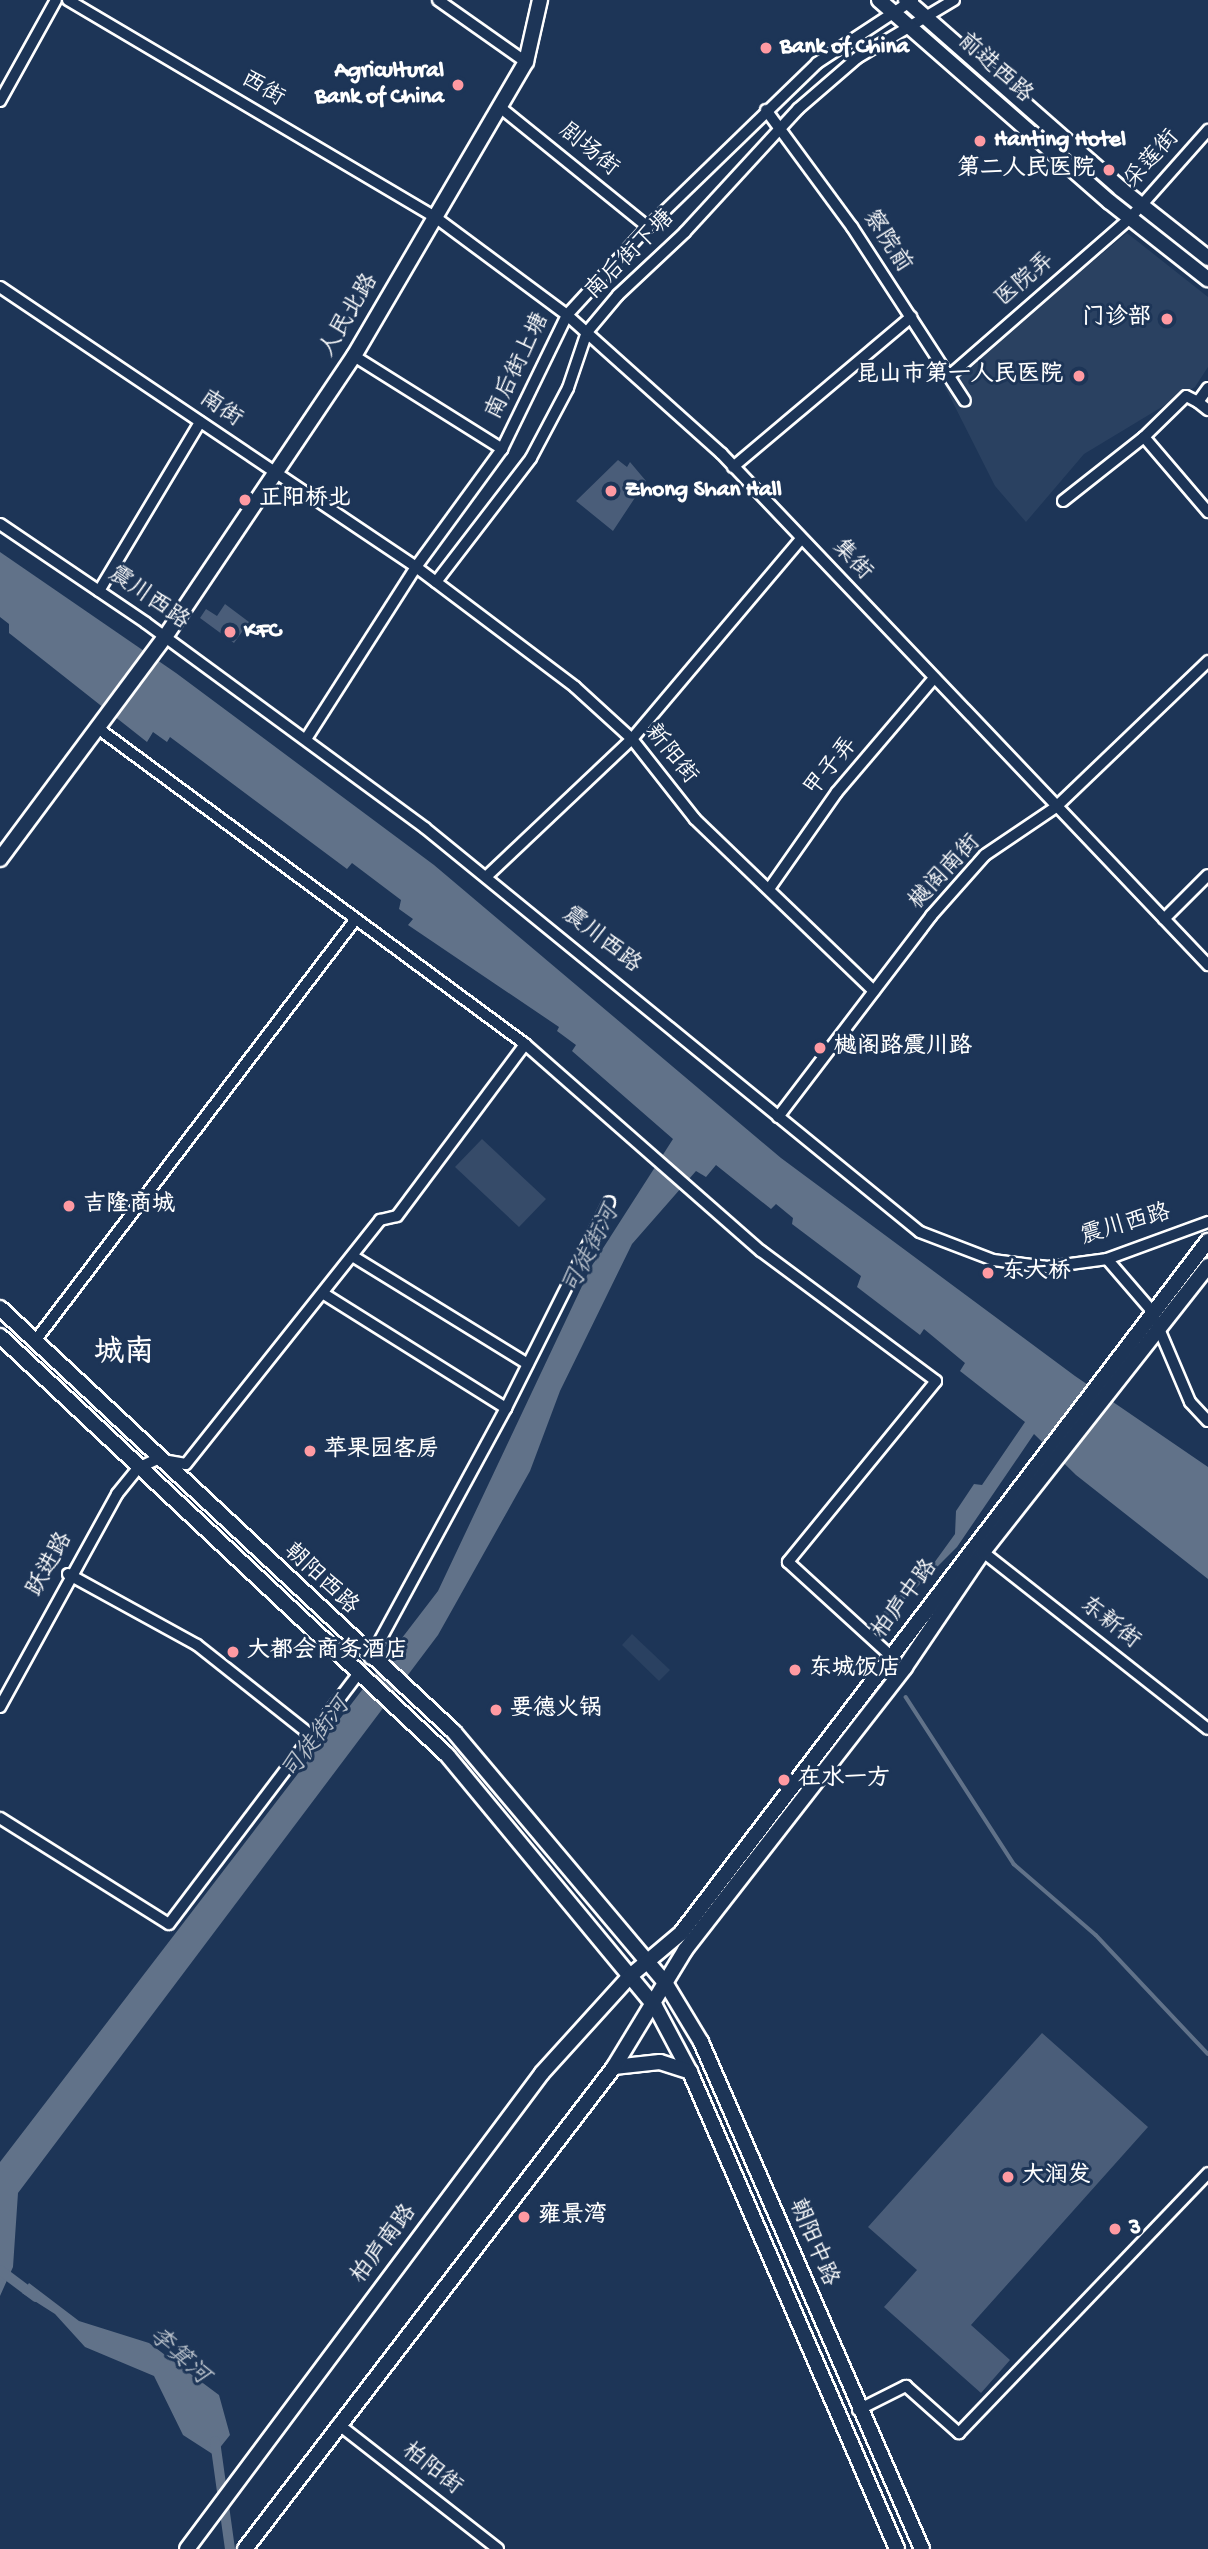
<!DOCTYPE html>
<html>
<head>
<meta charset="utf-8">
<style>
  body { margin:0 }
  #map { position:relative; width:1208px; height:2549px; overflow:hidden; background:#1d3557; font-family:"Gochi Hand","LXGW WenKai TC",sans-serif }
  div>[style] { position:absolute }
  .built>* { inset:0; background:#2a4161 }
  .green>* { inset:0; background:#364b69 }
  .water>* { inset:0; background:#617289 }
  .stream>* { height:3.5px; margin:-1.75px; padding:0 1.75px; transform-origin:1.75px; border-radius:1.75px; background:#617289 }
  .canal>* { height:10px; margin:-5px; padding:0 5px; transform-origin:5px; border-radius:5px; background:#617289 }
  .building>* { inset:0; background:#4a5d79 }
  .roads { filter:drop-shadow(2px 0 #fff) drop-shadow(-2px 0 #fff) drop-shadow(0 2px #fff) drop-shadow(0 -2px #fff) }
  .minor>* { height:10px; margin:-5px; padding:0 5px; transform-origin:5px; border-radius:5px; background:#1d3557 }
  .major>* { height:14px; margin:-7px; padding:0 7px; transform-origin:7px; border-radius:7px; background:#1d3557 }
  .dots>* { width:19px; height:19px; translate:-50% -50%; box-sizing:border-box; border:4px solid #1d3557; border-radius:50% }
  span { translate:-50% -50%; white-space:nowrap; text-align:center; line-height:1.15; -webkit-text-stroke:6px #1d3557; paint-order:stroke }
  .poi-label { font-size:23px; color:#fff; font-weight:700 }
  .left { translate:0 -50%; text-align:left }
  .right { translate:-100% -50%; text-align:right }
  .street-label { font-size:23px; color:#fff }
  .water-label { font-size:24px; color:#b8c0ca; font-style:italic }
  .district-label { font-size:30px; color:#fff; font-weight:700 }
</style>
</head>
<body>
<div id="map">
  <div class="built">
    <i style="clip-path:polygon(1127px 233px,1208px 297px,1208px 367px,1195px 387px,1084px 454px,1026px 522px,995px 486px,944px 385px)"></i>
    <i style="clip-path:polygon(632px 1634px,670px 1670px,659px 1681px,622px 1645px)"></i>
  </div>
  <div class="green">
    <i style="clip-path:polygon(482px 1139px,546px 1199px,519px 1227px,455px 1167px)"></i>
  </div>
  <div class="water">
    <i style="clip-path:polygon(0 552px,176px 673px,434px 865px,781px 1158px,1075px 1376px,1208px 1467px,1208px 1579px,1076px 1475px,1034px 1434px,957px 1547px,876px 1628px,873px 1622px,934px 1563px,955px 1534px,956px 1511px,974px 1484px,982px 1485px,1025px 1422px,960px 1371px,965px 1363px,924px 1329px,920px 1335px,857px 1287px,861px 1276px,792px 1224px,793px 1218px,776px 1204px,771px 1209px,716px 1165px,706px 1177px,696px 1171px,632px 1244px,560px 1391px,530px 1471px,438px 1635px,18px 2193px,13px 2267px,0 2296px,0 2162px,438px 1591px,591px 1267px,673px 1139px,572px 1051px,576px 1045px,557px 1031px,559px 1027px,408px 925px,413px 919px,399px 909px,401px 900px,352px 863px,347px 869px,170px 737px,167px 742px,153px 732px,147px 742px,9px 633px,9px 624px,0 617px)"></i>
    <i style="clip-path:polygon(29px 2283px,79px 2321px,149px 2343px,219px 2395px,230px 2435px,214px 2455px,183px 2435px,154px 2376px,85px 2347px,55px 2314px,22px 2293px)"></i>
  </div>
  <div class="stream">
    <i style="left:906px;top:1697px;width:199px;rotate:57.1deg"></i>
    <i style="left:1014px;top:1864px;width:108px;rotate:40.9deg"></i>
    <i style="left:1096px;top:1935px;width:163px;rotate:46.7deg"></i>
  </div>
  <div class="canal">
    <i style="left:0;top:2270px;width:45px;rotate:36.9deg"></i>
    <i style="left:215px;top:2441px;width:109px;rotate:82.1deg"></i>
  </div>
  <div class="building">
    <i style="clip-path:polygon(618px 460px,627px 467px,630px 462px,646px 481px,613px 531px,576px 501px)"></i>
    <i style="clip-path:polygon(225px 604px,249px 622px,234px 643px,200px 618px,206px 609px,217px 616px)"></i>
    <i style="clip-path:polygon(1042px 2033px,1148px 2127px,971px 2325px,1010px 2360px,981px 2393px,884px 2307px,917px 2270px,868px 2227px)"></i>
  </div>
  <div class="roads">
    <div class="minor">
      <i style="left:68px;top:0;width:426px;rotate:30.6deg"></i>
      <i style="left:435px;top:217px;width:164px;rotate:36.6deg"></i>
      <i style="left:567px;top:315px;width:207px;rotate:41.9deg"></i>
      <i style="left:721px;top:453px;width:707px;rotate:46.43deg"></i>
      <i style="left:438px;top:0;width:108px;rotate:35.2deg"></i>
      <i style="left:0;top:101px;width:115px;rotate:-61deg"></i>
      <i style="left:501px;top:108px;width:189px;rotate:39deg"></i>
      <i style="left:766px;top:110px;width:145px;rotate:53.7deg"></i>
      <i style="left:852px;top:227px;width:207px;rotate:57deg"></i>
      <i style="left:0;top:287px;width:501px;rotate:33.94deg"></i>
      <i style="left:416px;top:567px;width:199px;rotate:37deg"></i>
      <i style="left:575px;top:687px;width:77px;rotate:42.4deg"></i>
      <i style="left:632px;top:739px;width:102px;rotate:51.8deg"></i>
      <i style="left:695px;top:819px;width:248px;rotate:43.9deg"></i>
      <i style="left:354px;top:356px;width:175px;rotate:32.1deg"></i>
      <i style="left:949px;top:376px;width:240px;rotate:-41.1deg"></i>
      <i style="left:1130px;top:218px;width:118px;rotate:-48.4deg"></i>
      <i style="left:1208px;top:388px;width:17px;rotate:126deg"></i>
      <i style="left:1198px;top:402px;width:13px;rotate:39deg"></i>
      <i style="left:1198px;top:402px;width:13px;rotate:-153deg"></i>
      <i style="left:1186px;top:396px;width:59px;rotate:135.7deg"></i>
      <i style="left:1144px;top:437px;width:99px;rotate:49.5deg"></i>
      <i style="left:733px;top:467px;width:233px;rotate:-40.1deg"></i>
      <i style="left:1063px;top:501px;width:103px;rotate:-38.3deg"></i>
      <i style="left:0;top:524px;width:176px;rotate:34.1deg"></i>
      <i style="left:146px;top:623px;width:346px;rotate:36.3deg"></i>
      <i style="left:425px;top:828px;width:639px;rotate:39.22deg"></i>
      <i style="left:920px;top:1232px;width:78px;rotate:21deg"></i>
      <i style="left:993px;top:1260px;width:55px;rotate:7.3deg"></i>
      <i style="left:1048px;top:1267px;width:60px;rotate:-7.7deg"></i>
      <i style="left:1107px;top:1259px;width:108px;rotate:-20.1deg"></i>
      <i style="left:436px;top:582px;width:156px;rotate:-52.5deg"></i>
      <i style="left:531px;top:458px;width:79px;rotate:-62.1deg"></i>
      <i style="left:568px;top:388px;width:59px;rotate:-71.3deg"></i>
      <i style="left:587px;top:332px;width:48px;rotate:-50deg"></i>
      <i style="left:618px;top:295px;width:92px;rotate:-43.2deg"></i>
      <i style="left:685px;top:232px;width:167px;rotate:-47.4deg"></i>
      <i style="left:798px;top:109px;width:78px;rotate:-40.8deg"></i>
      <i style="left:857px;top:58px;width:113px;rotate:-30.9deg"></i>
      <i style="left:99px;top:591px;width:197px;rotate:-59.1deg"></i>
      <i style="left:99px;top:729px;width:530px;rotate:36.48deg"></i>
      <i style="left:525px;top:1044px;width:314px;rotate:41.3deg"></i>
      <i style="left:761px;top:1251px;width:218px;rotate:36.6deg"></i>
      <i style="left:936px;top:1381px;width:234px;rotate:129.3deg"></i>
      <i style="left:788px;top:1562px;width:141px;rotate:42.4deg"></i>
      <i style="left:306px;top:739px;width:204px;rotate:-57.4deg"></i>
      <i style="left:416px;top:567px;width:146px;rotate:-53.9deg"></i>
      <i style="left:502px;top:449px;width:149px;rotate:-64.1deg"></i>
      <i style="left:567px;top:315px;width:120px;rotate:-47.4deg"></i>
      <i style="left:648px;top:227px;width:235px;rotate:-44.1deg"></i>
      <i style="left:817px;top:63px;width:115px;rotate:-33.3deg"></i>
      <i style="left:486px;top:877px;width:201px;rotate:-43.4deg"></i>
      <i style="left:632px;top:739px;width:262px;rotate:-49.8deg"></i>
      <i style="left:769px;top:889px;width:118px;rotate:-55deg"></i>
      <i style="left:837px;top:792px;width:150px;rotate:-49.6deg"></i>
      <i style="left:1164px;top:919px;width:62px;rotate:-45deg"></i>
      <i style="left:778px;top:1117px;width:253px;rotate:-52.7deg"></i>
      <i style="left:931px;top:916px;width:81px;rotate:-48.5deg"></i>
      <i style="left:985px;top:855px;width:86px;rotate:-34.1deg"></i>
      <i style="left:1056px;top:807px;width:211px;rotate:-43.8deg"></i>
      <i style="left:354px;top:1257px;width:204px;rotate:31.6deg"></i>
      <i style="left:1107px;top:1259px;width:67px;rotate:49.2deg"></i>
      <i style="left:1151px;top:1310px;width:100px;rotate:67deg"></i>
      <i style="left:1190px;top:1402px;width:26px;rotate:47deg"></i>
      <i style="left:324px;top:1294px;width:215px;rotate:32.1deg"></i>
      <i style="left:506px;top:1408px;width:285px;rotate:118.5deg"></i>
      <i style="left:35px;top:1341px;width:529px;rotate:-52.76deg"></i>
      <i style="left:506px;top:1408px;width:230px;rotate:-63.4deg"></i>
      <i style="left:983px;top:1552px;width:286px;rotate:38.2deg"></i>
      <i style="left:68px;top:1574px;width:147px;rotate:28.8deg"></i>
      <i style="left:197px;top:1645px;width:148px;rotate:38.4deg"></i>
      <i style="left:0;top:1707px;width:243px;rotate:-61.2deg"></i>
      <i style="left:117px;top:1494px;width:33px;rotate:-51deg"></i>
      <i style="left:138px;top:1468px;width:21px;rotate:-25deg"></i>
      <i style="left:157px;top:1459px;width:29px;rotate:10deg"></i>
      <i style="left:186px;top:1464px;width:312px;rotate:-51.5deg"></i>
      <i style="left:380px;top:1220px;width:17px;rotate:-13deg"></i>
      <i style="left:397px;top:1216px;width:214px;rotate:-53.3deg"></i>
      <i style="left:0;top:1818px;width:199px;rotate:32.1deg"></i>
      <i style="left:169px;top:1924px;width:312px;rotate:-52.9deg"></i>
      <i style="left:858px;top:2410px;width:54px;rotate:-26.6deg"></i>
      <i style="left:906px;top:2386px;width:71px;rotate:41.6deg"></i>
      <i style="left:959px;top:2433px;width:360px;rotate:-46.2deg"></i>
      <i style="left:338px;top:2424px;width:203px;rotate:38deg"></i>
    </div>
    <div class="major">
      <i style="left:879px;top:0;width:307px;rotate:41.2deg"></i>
      <i style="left:1110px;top:202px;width:125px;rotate:38.2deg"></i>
      <i style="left:906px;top:0;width:286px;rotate:41.3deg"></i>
      <i style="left:1121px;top:189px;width:111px;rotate:38.4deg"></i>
      <i style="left:0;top:859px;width:277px;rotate:-53.4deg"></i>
      <i style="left:165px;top:637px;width:339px;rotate:-56.1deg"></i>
      <i style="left:354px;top:356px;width:341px;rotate:-59.7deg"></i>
      <i style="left:526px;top:62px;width:64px;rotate:-77.3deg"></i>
      <i style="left:0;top:1308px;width:621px;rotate:43.04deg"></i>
      <i style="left:454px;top:1732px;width:329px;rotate:49.9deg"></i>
      <i style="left:666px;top:1984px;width:68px;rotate:58.9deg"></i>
      <i style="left:701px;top:2042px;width:553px;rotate:66.45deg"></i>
      <i style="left:0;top:1336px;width:613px;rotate:43.15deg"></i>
      <i style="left:447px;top:1755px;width:326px;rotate:50.4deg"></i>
      <i style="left:655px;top:2006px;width:75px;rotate:62.1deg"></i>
      <i style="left:690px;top:2072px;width:520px;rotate:66.54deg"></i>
      <i style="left:614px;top:2067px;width:46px;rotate:-6.2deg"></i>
      <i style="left:660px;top:2062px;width:32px;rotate:18deg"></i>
      <i style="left:187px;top:2549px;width:594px;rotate:-53.28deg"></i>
      <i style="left:542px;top:2073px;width:131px;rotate:-47.8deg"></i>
      <i style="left:630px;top:1976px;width:67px;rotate:-40.1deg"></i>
      <i style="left:681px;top:1933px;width:870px;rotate:-52.71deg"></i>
      <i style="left:245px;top:2549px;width:607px;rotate:-52.56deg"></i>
      <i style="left:614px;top:2067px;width:137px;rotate:-58.7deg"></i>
      <i style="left:685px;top:1950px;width:358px;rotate:-52.1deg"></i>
      <i style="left:905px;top:1667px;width:139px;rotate:-55.9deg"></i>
      <i style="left:983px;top:1552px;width:364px;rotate:-51.8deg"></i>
    </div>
  </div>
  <div class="dots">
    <i style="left:766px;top:48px;background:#ff9aa2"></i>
    <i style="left:458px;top:85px;background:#ff9aa2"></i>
    <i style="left:980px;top:141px;background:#ff9aa2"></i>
    <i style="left:1109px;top:170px;background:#ff9aa2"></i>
    <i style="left:1167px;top:319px;background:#ff9aa2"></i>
    <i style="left:1079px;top:376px;background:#ff9aa2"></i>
    <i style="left:611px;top:491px;background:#ff9aa2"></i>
    <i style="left:245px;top:500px;background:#ff9aa2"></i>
    <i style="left:230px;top:632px;background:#ff9aa2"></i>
    <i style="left:820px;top:1048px;background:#ff9aa2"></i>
    <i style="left:69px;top:1206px;background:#ff9aa2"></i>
    <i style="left:988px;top:1273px;background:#ff9aa2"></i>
    <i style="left:310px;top:1451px;background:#ff9aa2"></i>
    <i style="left:233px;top:1652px;background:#ff9aa2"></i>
    <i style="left:795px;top:1670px;background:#ff9aa2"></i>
    <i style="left:496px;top:1710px;background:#ff9aa2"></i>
    <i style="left:784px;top:1780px;background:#ff9aa2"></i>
    <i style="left:1008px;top:2177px;background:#ff9aa2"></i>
    <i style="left:524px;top:2217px;background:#ff9aa2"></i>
    <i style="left:1115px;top:2229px;background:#ff9aa2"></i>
  </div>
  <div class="poi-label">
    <span class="left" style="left:780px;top:48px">Bank of China</span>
    <span class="right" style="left:444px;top:85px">Agricultural<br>Bank of China</span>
    <span class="left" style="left:994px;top:141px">Hanting Hotel</span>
    <span class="right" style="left:1095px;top:170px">第二人民医院</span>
    <span class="right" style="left:1151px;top:319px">门诊部</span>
    <span class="right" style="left:1063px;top:376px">昆山市第一人民医院</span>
    <span class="left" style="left:625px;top:491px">Zhong Shan Hall</span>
    <span class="left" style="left:259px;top:500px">正阳桥北</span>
    <span class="left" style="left:244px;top:632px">KFC</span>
    <span class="left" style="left:834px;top:1048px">樾阁路震川路</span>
    <span class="left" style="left:83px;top:1206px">吉隆商城</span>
    <span class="left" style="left:1002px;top:1273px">东大桥</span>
    <span class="left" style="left:324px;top:1451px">苹果园客房</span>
    <span class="left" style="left:247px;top:1652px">大都会商务酒店</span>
    <span class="left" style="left:809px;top:1670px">东城饭店</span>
    <span class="left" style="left:510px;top:1710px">要德火锅</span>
    <span class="left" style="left:798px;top:1780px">在水一方</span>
    <span class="left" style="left:1022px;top:2177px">大润发</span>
    <span class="left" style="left:538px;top:2217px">雍景湾</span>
    <span class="left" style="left:1129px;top:2229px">3</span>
  </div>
  <div class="street-label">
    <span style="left:994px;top:69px;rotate:42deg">前进西路</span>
    <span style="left:262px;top:90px;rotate:31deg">西街</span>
    <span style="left:588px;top:151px;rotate:39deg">剧场街</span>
    <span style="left:1153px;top:160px;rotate:-48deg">采莲街</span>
    <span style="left:886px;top:242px;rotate:57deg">察院前</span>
    <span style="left:631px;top:256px;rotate:-45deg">南后街下塘</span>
    <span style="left:1026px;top:281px;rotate:-41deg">医院弄</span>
    <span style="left:350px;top:316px;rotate:-59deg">人民北路</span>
    <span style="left:519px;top:367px;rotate:-64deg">南后街上塘</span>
    <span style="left:220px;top:410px;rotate:34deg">南街</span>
    <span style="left:851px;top:561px;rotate:46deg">集街</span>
    <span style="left:148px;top:599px;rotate:35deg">震川西路</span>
    <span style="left:670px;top:755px;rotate:51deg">新阳街</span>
    <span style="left:832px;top:768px;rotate:-51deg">甲子弄</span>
    <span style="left:946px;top:873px;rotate:-47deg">樾阁南街</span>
    <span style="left:601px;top:941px;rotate:38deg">震川西路</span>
    <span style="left:1126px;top:1226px;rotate:-16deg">震川西路</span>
    <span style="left:51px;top:1565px;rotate:-61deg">跃进路</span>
    <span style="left:320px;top:1580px;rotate:43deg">朝阳西路</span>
    <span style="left:906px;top:1600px;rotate:-53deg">柏庐中路</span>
    <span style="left:1109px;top:1624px;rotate:38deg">东新街</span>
    <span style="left:812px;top:2243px;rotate:67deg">朝阳中路</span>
    <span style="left:385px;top:2245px;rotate:-53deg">柏庐南路</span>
    <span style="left:431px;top:2470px;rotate:38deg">柏阳街</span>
  </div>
  <div class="water-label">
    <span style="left:592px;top:1251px;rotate:-63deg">司徒街河</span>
    <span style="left:317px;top:1740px;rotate:-53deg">司徒街河</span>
    <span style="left:178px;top:2357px;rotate:42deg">李箕河</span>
  </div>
  <div class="district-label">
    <span style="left:124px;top:1355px">城南</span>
  </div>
</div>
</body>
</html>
